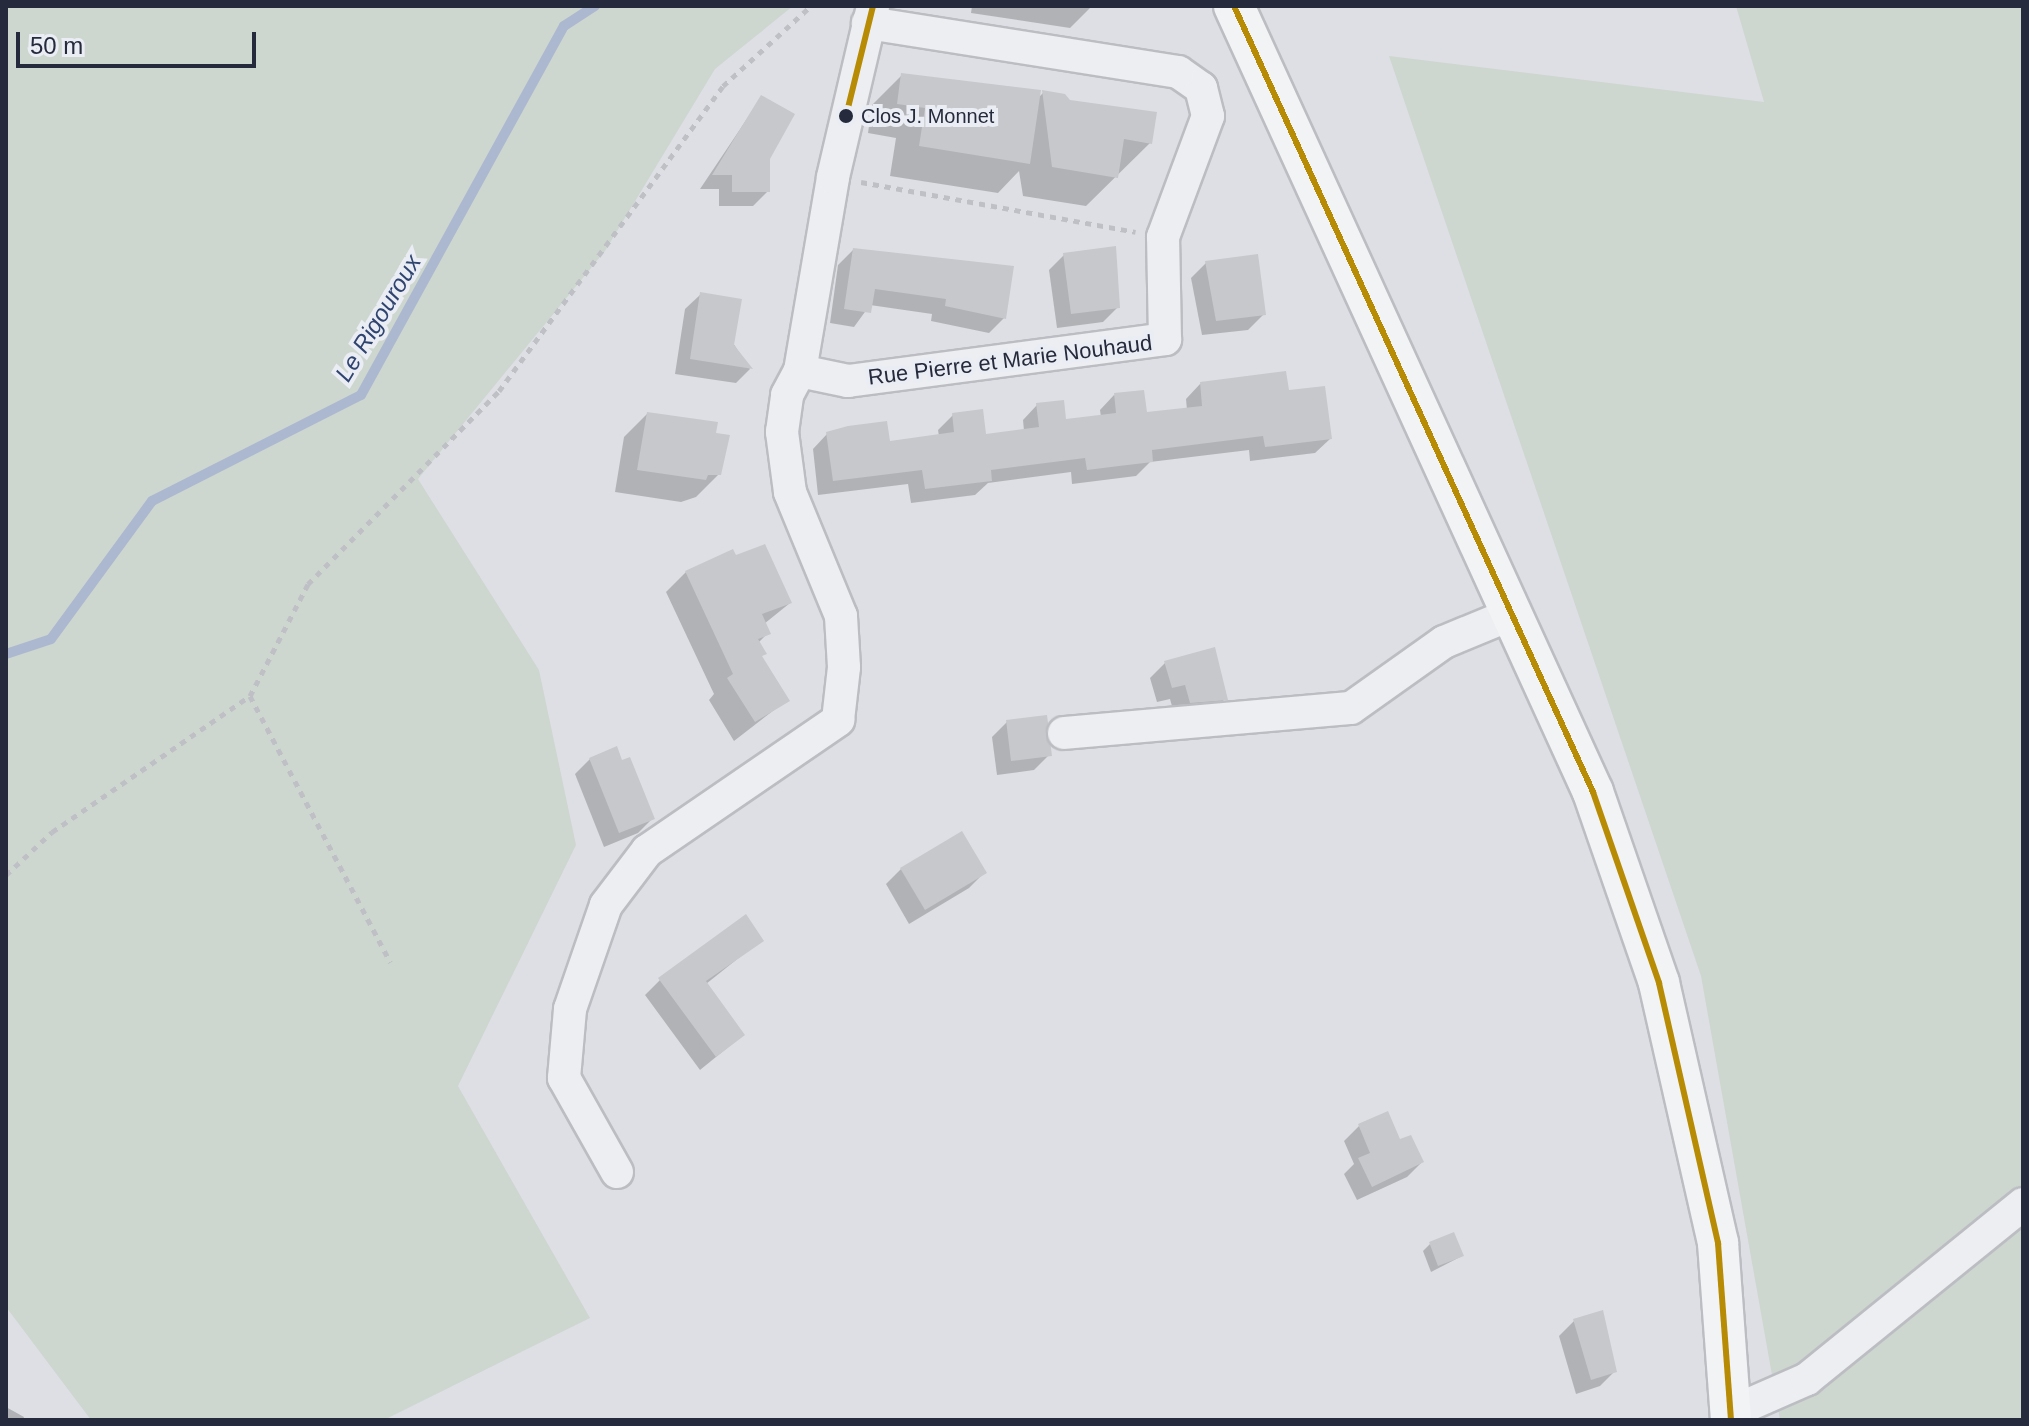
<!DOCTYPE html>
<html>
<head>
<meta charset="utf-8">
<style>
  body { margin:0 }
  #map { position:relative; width:2029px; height:1426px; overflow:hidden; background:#dedfe4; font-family:Arial,sans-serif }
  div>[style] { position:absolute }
  .green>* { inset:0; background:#cdd7cf }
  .shadow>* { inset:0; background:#0003 }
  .stream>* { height:10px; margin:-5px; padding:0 5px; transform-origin:5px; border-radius:5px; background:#acb8d0 }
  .building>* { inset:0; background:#c6c8cc }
  .path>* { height:5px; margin-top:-2.5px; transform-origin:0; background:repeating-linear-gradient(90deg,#bfc0c5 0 6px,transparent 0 12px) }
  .roads { filter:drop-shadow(2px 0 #bcbdc2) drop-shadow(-2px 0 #bcbdc2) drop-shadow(0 2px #bcbdc2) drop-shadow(0 -2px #bcbdc2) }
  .minor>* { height:32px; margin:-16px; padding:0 16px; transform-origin:16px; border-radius:16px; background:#edeef1 }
  .major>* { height:40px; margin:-20px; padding:0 20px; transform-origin:20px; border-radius:20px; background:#f2f3f5 }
  .bus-1>* { height:6px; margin:-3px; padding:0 3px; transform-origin:3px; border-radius:3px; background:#b78b03 }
  .dots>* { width:22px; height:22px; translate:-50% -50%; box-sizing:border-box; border:4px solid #ebedf4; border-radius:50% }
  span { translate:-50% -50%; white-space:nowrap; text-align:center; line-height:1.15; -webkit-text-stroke:8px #ebedf4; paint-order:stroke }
  .bus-label { font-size:20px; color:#252b3c }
  .left { translate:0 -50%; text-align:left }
  .street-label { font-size:22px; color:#252b3c }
  .water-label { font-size:24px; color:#304470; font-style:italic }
  .frame { position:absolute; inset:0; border:8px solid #252b3c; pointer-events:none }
  .scale { position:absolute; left:16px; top:32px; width:240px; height:36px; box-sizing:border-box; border:4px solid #252b3c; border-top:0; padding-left:10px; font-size:24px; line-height:28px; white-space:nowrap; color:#252b3c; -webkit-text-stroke:6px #ebedf4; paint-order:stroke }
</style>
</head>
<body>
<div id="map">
  <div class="green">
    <i style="clip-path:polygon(6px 6px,793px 6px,715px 69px,605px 251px,418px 479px,539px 670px,576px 845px,458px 1086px,590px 1318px,384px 1420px,91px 1420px,6px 1307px)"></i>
    <i style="clip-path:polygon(1736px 6px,2023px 6px,2023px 1420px,1780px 1420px,1701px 976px,1389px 56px,1764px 102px)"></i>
  </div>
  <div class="shadow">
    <i style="clip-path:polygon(972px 6px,1092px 6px,1070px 28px,971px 13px)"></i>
    <i style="clip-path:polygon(902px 75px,1038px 98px,1043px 93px,1150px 143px,1086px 206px,1023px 196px,1019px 171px,998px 193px,890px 176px,896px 138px,868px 133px,872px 105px)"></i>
    <i style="clip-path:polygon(761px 98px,768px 191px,753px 206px,719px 206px,719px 189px,700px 189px)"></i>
    <i style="clip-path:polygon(853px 250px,1004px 318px,989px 333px,931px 321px,932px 314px,870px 305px,854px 327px,830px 323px,838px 265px)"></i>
    <i style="clip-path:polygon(1064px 255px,1118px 307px,1103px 322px,1057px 328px,1049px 270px)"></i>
    <i style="clip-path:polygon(1206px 263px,1263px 315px,1248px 330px,1202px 335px,1191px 278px)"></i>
    <i style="clip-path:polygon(701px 294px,750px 369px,736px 383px,675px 374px,685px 309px)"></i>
    <i style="clip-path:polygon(1200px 384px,1287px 393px,1330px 439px,1315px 453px,1250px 461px,1249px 450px,1150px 462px,1136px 476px,1072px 484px,1071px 472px,988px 483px,975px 495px,911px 503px,908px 484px,818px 495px,813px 449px,827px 434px,888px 443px,939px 436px,938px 430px,953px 415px,985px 436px,1024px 431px,1023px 420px,1037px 405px,1064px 421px,1101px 417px,1100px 410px,1114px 395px,1145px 415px,1187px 410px,1186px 399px)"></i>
    <i style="clip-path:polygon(647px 414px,713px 434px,719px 474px,696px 497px,681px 502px,615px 492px,624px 437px)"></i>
    <i style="clip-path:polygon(686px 572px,790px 603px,764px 624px,768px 633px,758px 643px,760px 657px,787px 700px,734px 741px,709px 700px,714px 694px,666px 592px)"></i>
    <i style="clip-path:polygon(1166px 662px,1225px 699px,1210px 714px,1175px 717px,1170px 699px,1157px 702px,1150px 678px)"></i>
    <i style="clip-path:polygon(1007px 722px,1049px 755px,1034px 770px,997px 775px,992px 737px)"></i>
    <i style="clip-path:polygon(590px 759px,653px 818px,638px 833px,604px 847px,575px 774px)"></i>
    <i style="clip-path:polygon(901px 869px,984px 873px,969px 888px,909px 924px,886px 884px)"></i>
    <i style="clip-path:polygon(761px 940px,706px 984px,743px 1035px,700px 1070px,645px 995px,660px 980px)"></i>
    <i style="clip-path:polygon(1387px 1114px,1399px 1142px,1422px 1162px,1407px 1177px,1357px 1200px,1344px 1174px,1354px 1164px,1344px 1141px,1359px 1126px)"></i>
    <i style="clip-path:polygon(1430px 1244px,1462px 1256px,1431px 1272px,1423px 1251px)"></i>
    <i style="clip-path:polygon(1574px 1321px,1615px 1371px,1600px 1386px,1576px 1394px,1559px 1336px)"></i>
    <i style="clip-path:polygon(6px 1407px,24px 1417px,23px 1420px,6px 1420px)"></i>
  </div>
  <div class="stream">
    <i style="left:6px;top:654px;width:47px;rotate:-18.4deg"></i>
    <i style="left:51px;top:639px;width:171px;rotate:-53.8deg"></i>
    <i style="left:152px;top:501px;width:234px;rotate:-26.9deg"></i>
    <i style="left:361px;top:395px;width:421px;rotate:-61.2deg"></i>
    <i style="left:564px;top:26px;width:37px;rotate:-33deg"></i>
  </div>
  <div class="building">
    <i style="clip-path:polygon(901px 73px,1041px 90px,1030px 164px,919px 146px,925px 108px,897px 104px)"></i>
    <i style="clip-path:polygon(1042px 90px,1065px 94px,1070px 100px,1157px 112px,1152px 144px,1124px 139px,1118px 178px,1052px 167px)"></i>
    <i style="clip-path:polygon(761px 95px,795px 114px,770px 159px,770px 192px,732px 192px,732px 175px,712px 175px)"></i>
    <i style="clip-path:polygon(1116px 246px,1120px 308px,1071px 314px,1063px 253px)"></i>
    <i style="clip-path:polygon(853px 248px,1014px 266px,1006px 319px,945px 306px,946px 299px,875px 289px,871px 313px,844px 309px)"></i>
    <i style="clip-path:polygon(1258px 254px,1266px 315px,1216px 321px,1205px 261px)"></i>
    <i style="clip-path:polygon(700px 292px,742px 299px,734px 345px,753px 369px,690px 359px)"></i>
    <i style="clip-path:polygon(1286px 371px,1289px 390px,1325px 386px,1332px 439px,1265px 447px,1263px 436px,1152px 450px,1153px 462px,1119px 466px,1087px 470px,1085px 458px,991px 470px,992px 481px,925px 489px,922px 470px,833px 481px,826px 432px,848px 426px,887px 421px,890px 441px,954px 432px,952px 413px,983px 409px,986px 434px,1039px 427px,1036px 403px,1064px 400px,1066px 419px,1116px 413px,1114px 393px,1144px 390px,1147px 412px,1202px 406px,1200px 382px)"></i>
    <i style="clip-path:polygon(647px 412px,718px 422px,716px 433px,730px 435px,721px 475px,708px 475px,706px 480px,637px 470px)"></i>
    <i style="clip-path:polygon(765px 544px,792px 603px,762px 614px,771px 634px,758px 639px,767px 654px,762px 656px,790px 701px,755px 722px,727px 678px,733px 674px,685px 571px,733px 549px,736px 555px)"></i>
    <i style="clip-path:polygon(1215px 647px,1228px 700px,1190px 703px,1185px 685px,1172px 688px,1164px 661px)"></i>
    <i style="clip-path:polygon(1047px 715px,1052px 756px,1011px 761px,1006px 720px)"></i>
    <i style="clip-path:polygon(617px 746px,622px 760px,630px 757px,655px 819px,619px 833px,589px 758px)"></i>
    <i style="clip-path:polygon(962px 831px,987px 873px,925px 910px,900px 868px)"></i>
    <i style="clip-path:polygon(746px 914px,764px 941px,706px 981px,745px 1035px,716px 1057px,658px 978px)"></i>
    <i style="clip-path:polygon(1388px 1111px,1400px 1139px,1411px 1135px,1424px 1162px,1372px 1187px,1358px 1158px,1370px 1153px,1358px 1124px)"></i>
    <i style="clip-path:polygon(1454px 1232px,1464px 1256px,1438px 1266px,1429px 1242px)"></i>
    <i style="clip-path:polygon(1603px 1310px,1617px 1372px,1591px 1380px,1573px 1319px)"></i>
  </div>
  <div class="path">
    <i style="left:861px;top:182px;width:279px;rotate:10.3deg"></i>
    <i style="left:250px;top:696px;width:301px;rotate:62.2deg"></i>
    <i style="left:6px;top:875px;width:63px;rotate:-43.1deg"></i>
    <i style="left:52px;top:832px;width:240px;rotate:-34.5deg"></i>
    <i style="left:250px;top:696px;width:126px;rotate:-62.6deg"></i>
    <i style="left:308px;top:584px;width:272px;rotate:-45.3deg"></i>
    <i style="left:499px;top:391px;width:378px;rotate:-53.7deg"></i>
    <i style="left:723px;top:86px;width:119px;rotate:-42.3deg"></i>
  </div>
  <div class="roads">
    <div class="minor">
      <i style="left:800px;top:371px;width:49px;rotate:11.8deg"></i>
      <i style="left:848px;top:381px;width:320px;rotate:-7.5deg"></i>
      <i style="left:1165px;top:339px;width:102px;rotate:-91.1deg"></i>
      <i style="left:1163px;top:237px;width:129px;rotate:-69.6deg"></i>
      <i style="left:1208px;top:116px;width:29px;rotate:-104deg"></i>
      <i style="left:1201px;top:88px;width:28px;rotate:-145deg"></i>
      <i style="left:1178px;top:72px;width:314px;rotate:-171deg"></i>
      <i style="left:1064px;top:733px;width:288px;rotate:-5deg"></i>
      <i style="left:1351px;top:708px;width:114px;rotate:-35.4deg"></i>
      <i style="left:1444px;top:642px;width:76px;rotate:-22.5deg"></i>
      <i style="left:617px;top:1172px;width:108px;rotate:-119.4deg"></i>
      <i style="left:564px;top:1078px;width:69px;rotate:-85deg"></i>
      <i style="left:570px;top:1009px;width:110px;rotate:-70.9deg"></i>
      <i style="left:606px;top:905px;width:68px;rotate:-52.8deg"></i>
      <i style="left:647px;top:851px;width:232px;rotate:-34.4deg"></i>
      <i style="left:838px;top:720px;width:53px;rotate:-83.5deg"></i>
      <i style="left:844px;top:667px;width:51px;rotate:-93.4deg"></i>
      <i style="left:841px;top:616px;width:134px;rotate:-112.4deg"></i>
      <i style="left:790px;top:492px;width:61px;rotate:-97.6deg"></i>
      <i style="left:782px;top:432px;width:37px;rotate:-82deg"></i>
      <i style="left:787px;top:395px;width:27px;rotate:-62deg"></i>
      <i style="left:800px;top:371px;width:197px;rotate:-80.3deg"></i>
      <i style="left:833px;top:177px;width:176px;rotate:-76.8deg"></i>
      <i style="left:1732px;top:1412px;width:82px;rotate:-23.7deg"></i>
      <i style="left:1807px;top:1379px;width:278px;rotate:-39deg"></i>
    </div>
    <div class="major">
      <i style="left:1234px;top:6px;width:864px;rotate:65.45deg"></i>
      <i style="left:1593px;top:792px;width:202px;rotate:70.9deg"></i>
      <i style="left:1659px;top:983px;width:267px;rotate:77.2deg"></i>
      <i style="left:1718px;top:1243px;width:177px;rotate:85.8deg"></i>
    </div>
  </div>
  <div class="bus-1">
    <i style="left:1234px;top:6px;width:864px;rotate:65.45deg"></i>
    <i style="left:1593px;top:792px;width:202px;rotate:70.9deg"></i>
    <i style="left:1659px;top:983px;width:267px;rotate:77.2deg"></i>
    <i style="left:1718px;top:1243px;width:177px;rotate:85.8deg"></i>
    <i style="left:846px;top:116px;width:113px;rotate:-76.2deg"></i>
  </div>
  <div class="dots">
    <i style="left:846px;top:116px;background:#252b3c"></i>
  </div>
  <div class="bus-label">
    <span class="left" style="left:861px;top:116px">Clos J. Monnet</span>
  </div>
  <div class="street-label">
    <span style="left:1010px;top:360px;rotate:-7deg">Rue Pierre et Marie Nouhaud</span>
  </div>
  <div class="water-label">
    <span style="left:378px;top:318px;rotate:-59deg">Le Rigouroux</span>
  </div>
  <div class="frame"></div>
  <div class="scale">50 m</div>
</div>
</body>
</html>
